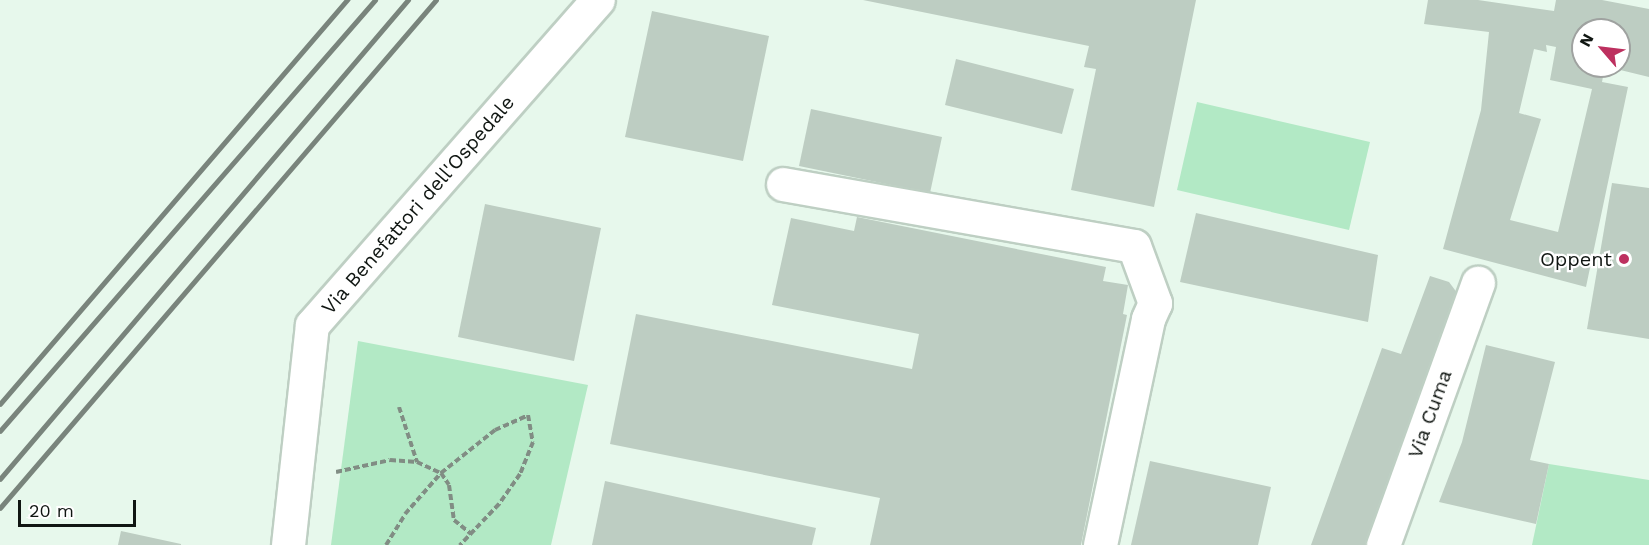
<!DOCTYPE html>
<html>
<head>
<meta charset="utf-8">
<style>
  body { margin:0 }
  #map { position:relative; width:1649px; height:545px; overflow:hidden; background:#e7f8ec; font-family:"Work Sans",sans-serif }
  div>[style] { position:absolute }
  .green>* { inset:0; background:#b2e9c5 }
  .building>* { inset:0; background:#bdcdc2 }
  .path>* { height:4px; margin-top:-2px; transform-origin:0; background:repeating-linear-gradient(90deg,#818d84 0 6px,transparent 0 9px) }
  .roads { filter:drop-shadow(2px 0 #becfc3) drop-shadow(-2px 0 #becfc3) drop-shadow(0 2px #becfc3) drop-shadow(0 -2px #becfc3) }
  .minor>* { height:33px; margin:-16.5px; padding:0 16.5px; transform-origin:16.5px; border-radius:16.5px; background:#fff }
  .rail>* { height:4.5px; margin:-2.25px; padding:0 2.25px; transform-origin:2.25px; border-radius:2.25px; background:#79847c }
  .dots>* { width:16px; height:16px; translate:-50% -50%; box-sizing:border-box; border:3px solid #fff; border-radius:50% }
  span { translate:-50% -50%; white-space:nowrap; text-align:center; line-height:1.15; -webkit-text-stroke:4.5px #fff; paint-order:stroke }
  .street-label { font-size:20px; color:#101612 }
  .poi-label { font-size:20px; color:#101612 }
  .right { translate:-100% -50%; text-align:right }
  .north { position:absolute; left:1571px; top:18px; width:60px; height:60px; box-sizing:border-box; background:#fff; border:2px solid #9fa2a0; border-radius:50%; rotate:298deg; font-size:16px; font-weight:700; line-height:24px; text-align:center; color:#101612 }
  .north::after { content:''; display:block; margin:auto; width:21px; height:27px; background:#bd305f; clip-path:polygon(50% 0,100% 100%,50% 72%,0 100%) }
  .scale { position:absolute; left:18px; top:500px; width:118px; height:27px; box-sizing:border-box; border:3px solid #101612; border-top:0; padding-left:8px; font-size:18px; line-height:21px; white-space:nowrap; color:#101612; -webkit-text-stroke:4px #fff; paint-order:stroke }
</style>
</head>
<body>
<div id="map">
  <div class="green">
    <i style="clip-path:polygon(1197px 102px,1370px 142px,1349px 230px,1177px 190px)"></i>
    <i style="clip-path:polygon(358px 341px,588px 385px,551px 545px,331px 545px)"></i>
    <i style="clip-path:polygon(1549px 464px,1649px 480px,1649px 545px,1532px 545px)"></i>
  </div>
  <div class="building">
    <i style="clip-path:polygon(863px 0,1196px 0,1154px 207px,1071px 190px,1096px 69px,1084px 67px,1089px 46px)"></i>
    <i style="clip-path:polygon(evenodd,1428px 0,1478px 0,1554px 11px,1556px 0,1602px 0,1649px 9px,1649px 77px,1608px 67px,1619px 66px,1619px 30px,1583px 30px,1583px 66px,1605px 66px,1602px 82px,1628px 87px,1586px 287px,1443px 249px,1481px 110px,1489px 32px,1424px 24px,1428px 0,1546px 45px,1556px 47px,1550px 80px,1592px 89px,1558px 232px,1510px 220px,1541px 119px,1519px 113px,1534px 49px,1547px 52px,1546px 45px)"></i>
    <i style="clip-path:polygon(652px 11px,769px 36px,743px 161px,625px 137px)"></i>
    <i style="clip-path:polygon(956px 59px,1074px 89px,1062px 134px,945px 105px)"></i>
    <i style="clip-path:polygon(811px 109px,942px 137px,930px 193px,799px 166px)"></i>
    <i style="clip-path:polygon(1612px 183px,1649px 188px,1649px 339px,1587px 329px)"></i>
    <i style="clip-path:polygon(485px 204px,601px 228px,574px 361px,458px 337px)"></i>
    <i style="clip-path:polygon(1196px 213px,1378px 255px,1368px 322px,1180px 282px)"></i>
    <i style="clip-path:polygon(857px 217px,1106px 267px,1103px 281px,1128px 285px,1123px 314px,1127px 315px,1081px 545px,870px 545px,880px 498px,610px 444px,636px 314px,912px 369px,919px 334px,772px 305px,791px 218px,854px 231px)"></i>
    <i style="clip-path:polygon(1430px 276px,1449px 282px,1461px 298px,1372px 545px,1311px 545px,1382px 348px,1401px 354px)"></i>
    <i style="clip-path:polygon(1486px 345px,1555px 362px,1530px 460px,1549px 464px,1536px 524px,1439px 502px,1462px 442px)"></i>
    <i style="clip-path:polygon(1150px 461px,1271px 487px,1258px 545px,1131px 545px)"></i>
    <i style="clip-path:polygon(605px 481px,816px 528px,812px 545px,592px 545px)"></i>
    <i style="clip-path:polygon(121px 531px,181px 544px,181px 545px,118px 545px)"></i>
  </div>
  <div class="path">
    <i style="left:399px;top:407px;width:58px;rotate:71.9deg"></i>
    <i style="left:336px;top:472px;width:55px;rotate:-12.5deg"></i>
    <i style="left:390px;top:460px;width:27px;rotate:4deg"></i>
    <i style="left:417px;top:462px;width:26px;rotate:25deg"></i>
    <i style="left:441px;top:473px;width:14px;rotate:56deg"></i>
    <i style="left:449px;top:485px;width:35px;rotate:82deg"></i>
    <i style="left:454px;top:520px;width:22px;rotate:39deg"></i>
    <i style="left:386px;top:545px;width:36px;rotate:-58deg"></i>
    <i style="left:405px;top:514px;width:55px;rotate:-48.7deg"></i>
    <i style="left:441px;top:473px;width:69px;rotate:-38.5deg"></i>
    <i style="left:495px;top:430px;width:36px;rotate:-24deg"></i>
    <i style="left:528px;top:415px;width:27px;rotate:80deg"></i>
    <i style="left:533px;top:442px;width:35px;rotate:112deg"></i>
    <i style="left:520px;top:474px;width:37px;rotate:125deg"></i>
    <i style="left:499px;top:504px;width:57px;rotate:133.6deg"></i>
  </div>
  <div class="roads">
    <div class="minor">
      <i style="left:783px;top:184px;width:356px;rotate:10deg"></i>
      <i style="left:1134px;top:246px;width:61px;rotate:69.8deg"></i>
      <i style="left:1155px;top:303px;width:17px;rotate:114deg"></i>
      <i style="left:1148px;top:319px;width:231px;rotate:102deg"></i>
      <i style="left:288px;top:545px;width:221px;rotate:-83.8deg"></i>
      <i style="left:312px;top:325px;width:433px;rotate:-48.7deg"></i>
      <i style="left:1383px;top:545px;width:279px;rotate:-70.1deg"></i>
    </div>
  </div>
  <div class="rail">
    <i style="left:0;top:404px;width:533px;rotate:-49.34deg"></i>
    <i style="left:0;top:431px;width:571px;rotate:-48.97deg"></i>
    <i style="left:0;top:479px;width:629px;rotate:-49.58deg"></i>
    <i style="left:0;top:508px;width:669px;rotate:-49.36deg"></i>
  </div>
  <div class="dots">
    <i style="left:1624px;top:259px;background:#bd305f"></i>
  </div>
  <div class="street-label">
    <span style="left:418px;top:205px;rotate:-49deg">Via Benefattori dell'Ospedale</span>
    <span style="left:1430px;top:414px;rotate:-70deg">Via Cuma</span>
  </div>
  <div class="poi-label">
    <span class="right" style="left:1612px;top:259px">Oppent</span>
  </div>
  <div class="north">N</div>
  <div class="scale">20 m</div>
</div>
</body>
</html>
